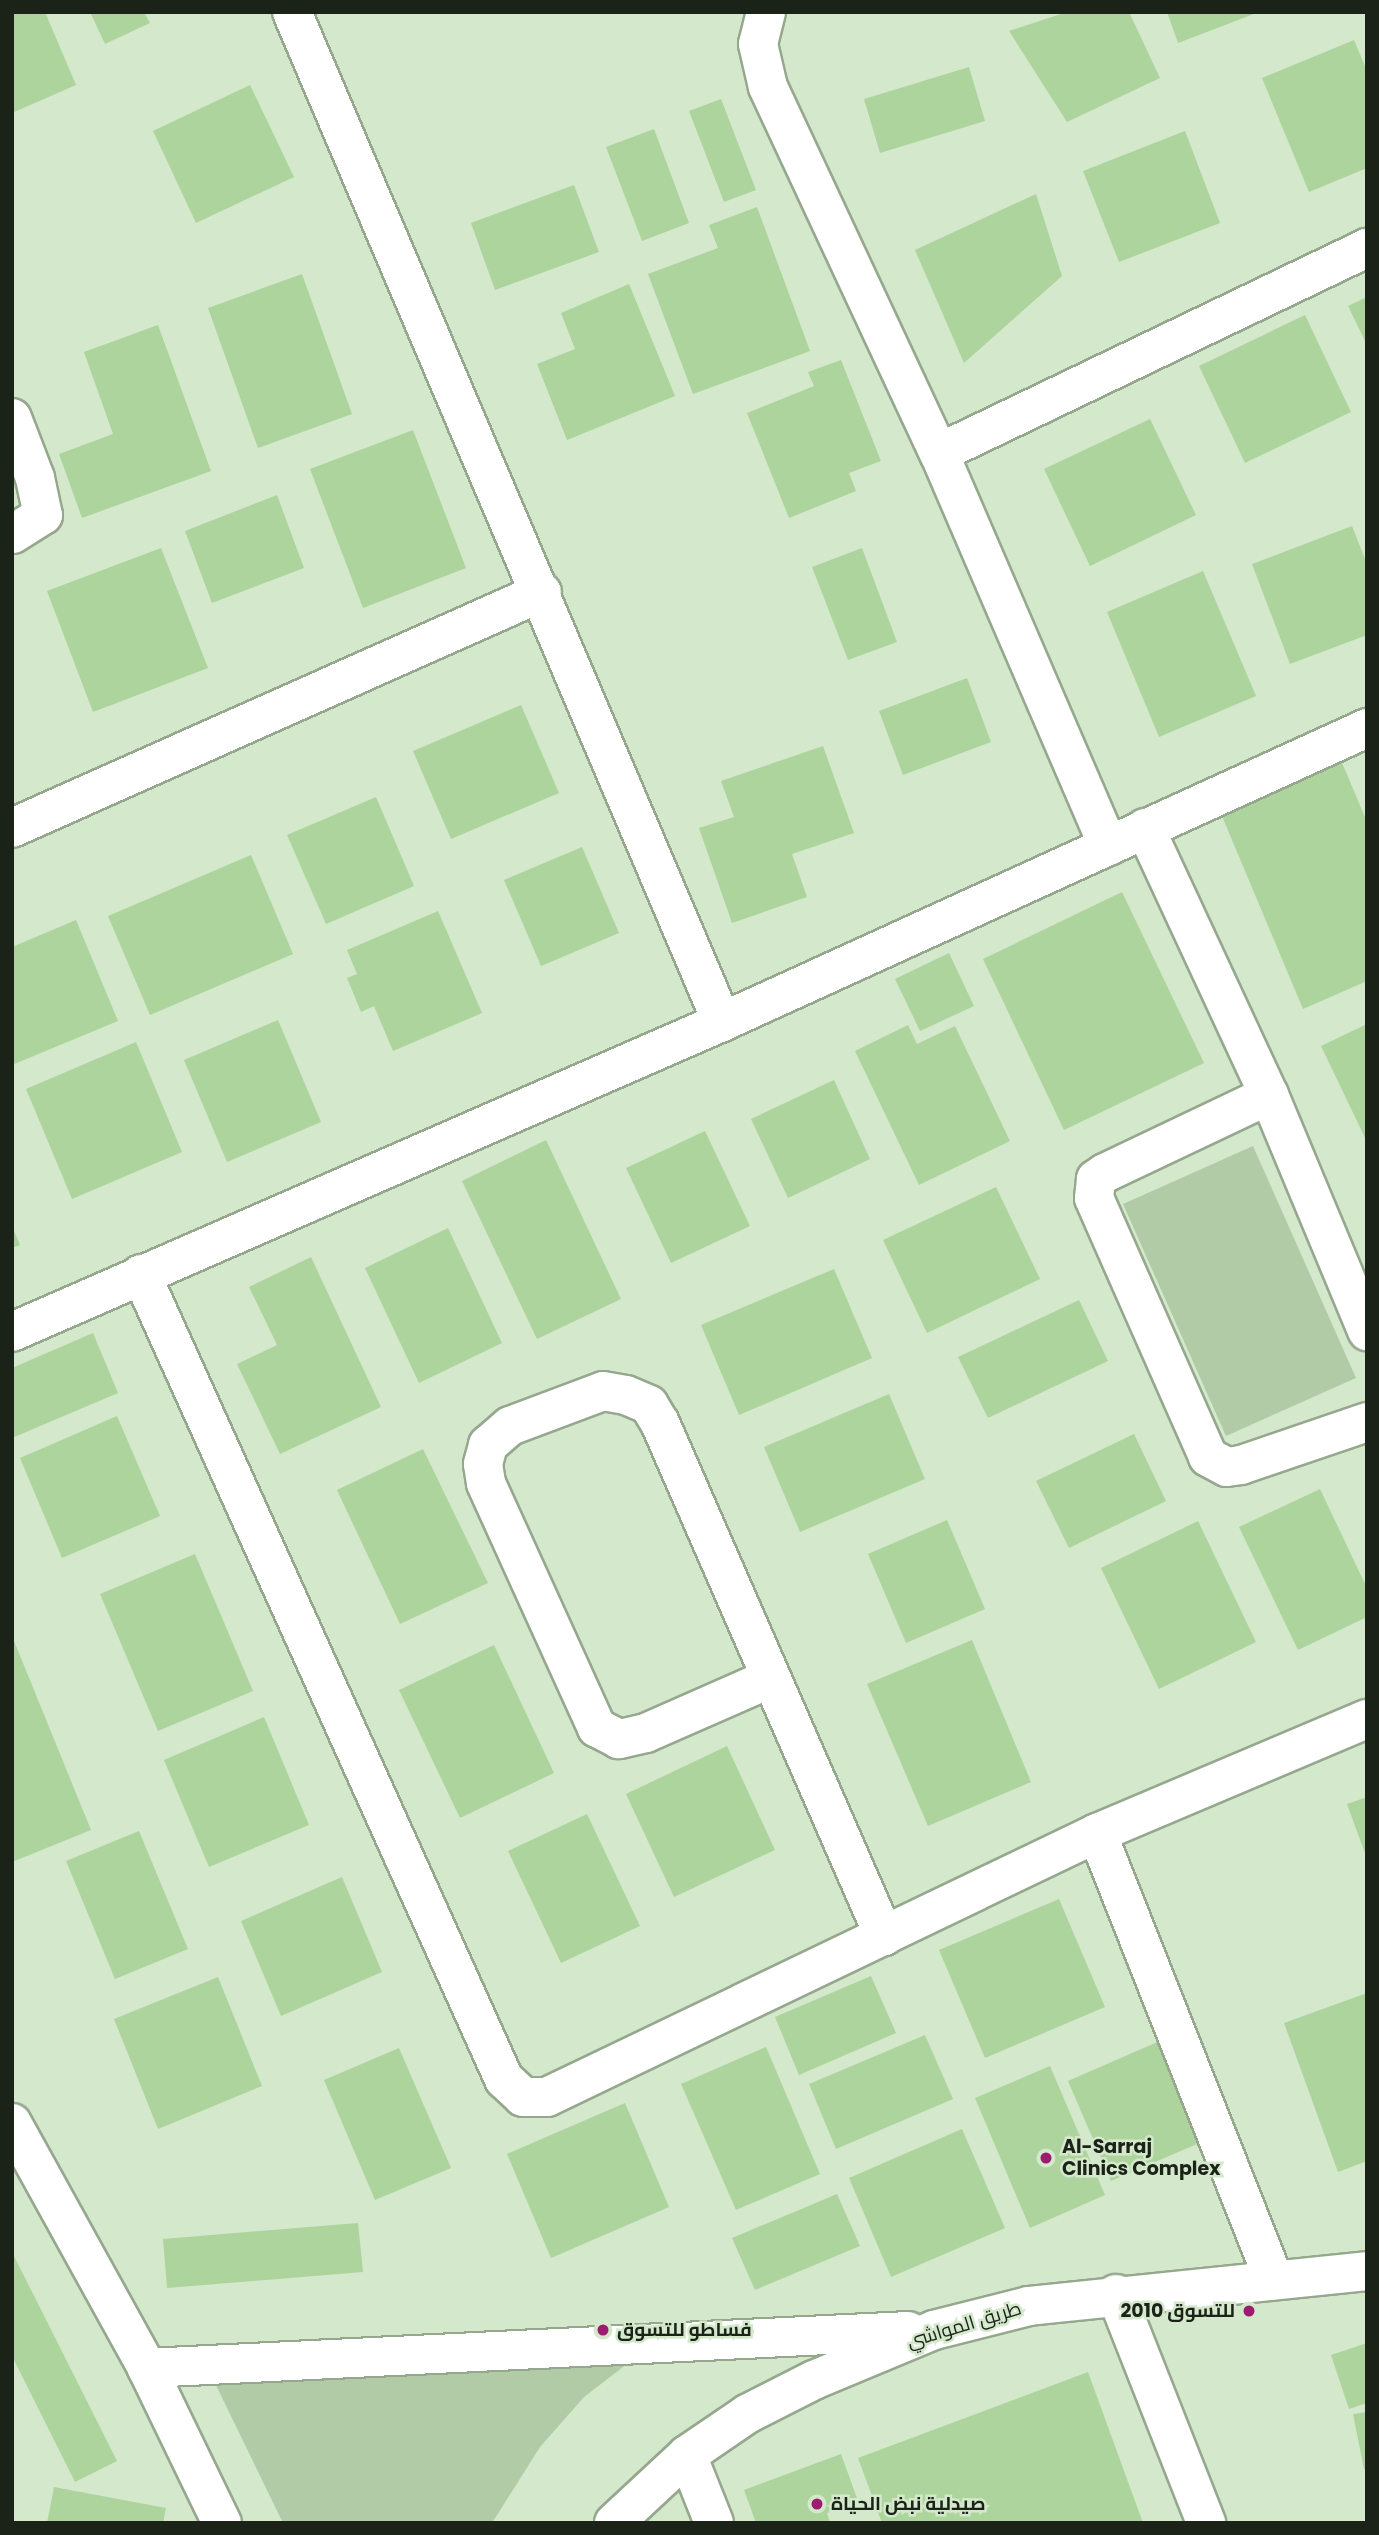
<!DOCTYPE html>
<html>
<head>
<meta charset="utf-8">
<style>
  body { margin:0 }
  #map { position:relative; width:1379px; height:2535px; overflow:hidden; background:#d4e8cc; font-family:Poppins,Cairo,sans-serif }
  div>[style] { position:absolute }
  .green>* { inset:0; background:#b1cba7 }
  .building>* { inset:0; background:#add49d }
  .roads { filter:drop-shadow(2px 0 #95a88e) drop-shadow(-2px 0 #95a88e) drop-shadow(0 2px #95a88e) drop-shadow(0 -2px #95a88e) }
  .minor>* { height:38px; margin:-19px; padding:0 19px; transform-origin:19px; border-radius:19px; background:#fff }
  .tertiary>* { height:38px; margin:-19px; padding:0 19px; transform-origin:19px; border-radius:19px; background:#fff }
  .primary>* { height:38px; margin:-19px; padding:0 19px; transform-origin:19px; border-radius:19px; background:#fff }
  .dots>* { width:19px; height:19px; translate:-50% -50%; box-sizing:border-box; border:4px solid #d4e8cc; border-radius:50% }
  span { translate:-50% -50%; white-space:nowrap; text-align:center; line-height:1.15; -webkit-text-stroke:5px #d4e8cc; paint-order:stroke }
  .poi-label { font-size:19px; color:#1b2218; font-weight:700 }
  .left { translate:0 -50%; text-align:left }
  .right { translate:-100% -50%; text-align:right }
  .street-label { font-size:19px; color:#1b2218 }
  .frame { position:absolute; inset:0; border:14px solid #1b2218; pointer-events:none }
</style>
</head>
<body>
<div id="map">
  <div class="green">
    <i style="clip-path:polygon(1253px 1146px,1356px 1378px,1226px 1436px,1123px 1204px)"></i>
    <i style="clip-path:polygon(640px 2354px,584px 2397px,540px 2447px,492px 2523px,283px 2523px,210px 2373px)"></i>
  </div>
  <div class="building">
    <i style="clip-path:polygon(12px 12px,45px 12px,76px 85px,12px 113px)"></i>
    <i style="clip-path:polygon(90px 12px,144px 12px,150px 23px,105px 44px)"></i>
    <i style="clip-path:polygon(1067px 12px,1129px 12px,1160px 78px,1067px 122px,1009px 31px)"></i>
    <i style="clip-path:polygon(1167px 12px,1259px 12px,1178px 43px)"></i>
    <i style="clip-path:polygon(1354px 40px,1367px 71px,1367px 168px,1309px 192px,1262px 78px)"></i>
    <i style="clip-path:polygon(969px 67px,985px 121px,880px 153px,864px 99px)"></i>
    <i style="clip-path:polygon(250px 85px,294px 177px,196px 223px,153px 131px)"></i>
    <i style="clip-path:polygon(721px 99px,756px 190px,724px 202px,689px 111px)"></i>
    <i style="clip-path:polygon(654px 129px,689px 223px,642px 241px,606px 147px)"></i>
    <i style="clip-path:polygon(1185px 131px,1220px 223px,1119px 262px,1083px 171px)"></i>
    <i style="clip-path:polygon(574px 185px,599px 252px,495px 290px,471px 223px)"></i>
    <i style="clip-path:polygon(1036px 194px,1062px 276px,964px 363px,915px 250px)"></i>
    <i style="clip-path:polygon(757px 207px,810px 351px,693px 394px,648px 274px,718px 248px,709px 225px)"></i>
    <i style="clip-path:polygon(302px 274px,352px 414px,258px 448px,208px 308px)"></i>
    <i style="clip-path:polygon(629px 284px,675px 396px,567px 440px,537px 364px,575px 349px,561px 313px)"></i>
    <i style="clip-path:polygon(1367px 297px,1367px 345px,1348px 306px)"></i>
    <i style="clip-path:polygon(1305px 315px,1351px 412px,1245px 463px,1199px 366px)"></i>
    <i style="clip-path:polygon(158px 325px,211px 471px,82px 518px,59px 454px,113px 434px,84px 352px)"></i>
    <i style="clip-path:polygon(841px 360px,881px 461px,849px 473px,856px 491px,789px 518px,747px 413px,814px 386px,808px 372px)"></i>
    <i style="clip-path:polygon(1150px 419px,1196px 515px,1090px 566px,1044px 469px)"></i>
    <i style="clip-path:polygon(413px 430px,466px 568px,363px 608px,310px 469px)"></i>
    <i style="clip-path:polygon(277px 495px,304px 568px,212px 603px,185px 531px)"></i>
    <i style="clip-path:polygon(1352px 526px,1367px 564px,1367px 635px,1290px 664px,1252px 564px)"></i>
    <i style="clip-path:polygon(161px 548px,208px 668px,93px 712px,47px 591px)"></i>
    <i style="clip-path:polygon(862px 548px,897px 642px,848px 660px,812px 567px)"></i>
    <i style="clip-path:polygon(1203px 571px,1256px 696px,1159px 737px,1107px 612px)"></i>
    <i style="clip-path:polygon(967px 678px,991px 742px,903px 775px,879px 711px)"></i>
    <i style="clip-path:polygon(521px 705px,559px 793px,451px 839px,413px 751px)"></i>
    <i style="clip-path:polygon(823px 746px,854px 833px,792px 854px,807px 897px,732px 923px,699px 828px,734px 817px,721px 781px)"></i>
    <i style="clip-path:polygon(1340px 758px,1367px 822px,1367px 981px,1303px 1009px,1219px 809px)"></i>
    <i style="clip-path:polygon(376px 797px,414px 886px,326px 924px,287px 835px)"></i>
    <i style="clip-path:polygon(582px 847px,619px 933px,541px 966px,504px 880px)"></i>
    <i style="clip-path:polygon(251px 855px,293px 954px,150px 1015px,108px 916px)"></i>
    <i style="clip-path:polygon(1122px 892px,1204px 1063px,1064px 1130px,983px 959px)"></i>
    <i style="clip-path:polygon(438px 911px,482px 1013px,393px 1051px,374px 1006px,361px 1012px,347px 978px,357px 974px,347px 950px)"></i>
    <i style="clip-path:polygon(76px 920px,118px 1021px,12px 1065px,12px 947px)"></i>
    <i style="clip-path:polygon(949px 953px,974px 1006px,920px 1031px,895px 979px)"></i>
    <i style="clip-path:polygon(278px 1020px,321px 1122px,227px 1162px,184px 1060px)"></i>
    <i style="clip-path:polygon(1367px 1024px,1367px 1142px,1321px 1046px)"></i>
    <i style="clip-path:polygon(908px 1025px,917px 1044px,955px 1026px,1010px 1141px,919px 1185px,855px 1051px)"></i>
    <i style="clip-path:polygon(136px 1042px,182px 1152px,72px 1199px,26px 1089px)"></i>
    <i style="clip-path:polygon(834px 1080px,870px 1159px,788px 1198px,751px 1119px)"></i>
    <i style="clip-path:polygon(705px 1131px,750px 1226px,671px 1263px,626px 1168px)"></i>
    <i style="clip-path:polygon(546px 1140px,621px 1299px,537px 1339px,462px 1181px)"></i>
    <i style="clip-path:polygon(996px 1187px,1040px 1279px,927px 1333px,883px 1240px)"></i>
    <i style="clip-path:polygon(12px 1226px,20px 1245px,12px 1248px)"></i>
    <i style="clip-path:polygon(448px 1228px,502px 1343px,419px 1383px,365px 1268px)"></i>
    <i style="clip-path:polygon(311px 1257px,381px 1407px,280px 1454px,237px 1364px,277px 1345px,249px 1287px)"></i>
    <i style="clip-path:polygon(834px 1269px,872px 1358px,739px 1415px,701px 1325px)"></i>
    <i style="clip-path:polygon(1079px 1300px,1108px 1361px,988px 1418px,958px 1357px)"></i>
    <i style="clip-path:polygon(93px 1333px,118px 1393px,12px 1438px,12px 1368px)"></i>
    <i style="clip-path:polygon(889px 1394px,925px 1479px,800px 1532px,764px 1447px)"></i>
    <i style="clip-path:polygon(117px 1416px,160px 1516px,62px 1558px,20px 1458px)"></i>
    <i style="clip-path:polygon(1134px 1434px,1166px 1501px,1069px 1548px,1036px 1481px)"></i>
    <i style="clip-path:polygon(423px 1449px,488px 1583px,400px 1624px,337px 1490px)"></i>
    <i style="clip-path:polygon(1320px 1489px,1367px 1588px,1367px 1617px,1298px 1650px,1239px 1527px)"></i>
    <i style="clip-path:polygon(947px 1520px,985px 1609px,906px 1643px,868px 1554px)"></i>
    <i style="clip-path:polygon(1198px 1521px,1256px 1642px,1159px 1689px,1101px 1568px)"></i>
    <i style="clip-path:polygon(195px 1554px,253px 1691px,158px 1731px,100px 1594px)"></i>
    <i style="clip-path:polygon(12px 1636px,91px 1830px,12px 1862px)"></i>
    <i style="clip-path:polygon(972px 1640px,1031px 1782px,928px 1826px,867px 1684px)"></i>
    <i style="clip-path:polygon(494px 1645px,554px 1773px,460px 1818px,399px 1690px)"></i>
    <i style="clip-path:polygon(264px 1717px,309px 1825px,209px 1867px,164px 1760px)"></i>
    <i style="clip-path:polygon(727px 1746px,775px 1850px,674px 1897px,626px 1794px)"></i>
    <i style="clip-path:polygon(1367px 1797px,1367px 1856px,1366px 1856px,1347px 1804px)"></i>
    <i style="clip-path:polygon(587px 1814px,640px 1926px,561px 1963px,508px 1851px)"></i>
    <i style="clip-path:polygon(139px 1831px,188px 1949px,115px 1979px,66px 1861px)"></i>
    <i style="clip-path:polygon(342px 1877px,382px 1972px,281px 2016px,241px 1921px)"></i>
    <i style="clip-path:polygon(1059px 1899px,1105px 2007px,985px 2058px,939px 1950px)"></i>
    <i style="clip-path:polygon(871px 1976px,896px 2033px,799px 2075px,775px 2017px)"></i>
    <i style="clip-path:polygon(218px 1977px,262px 2086px,158px 2129px,114px 2019px)"></i>
    <i style="clip-path:polygon(1367px 1993px,1367px 2161px,1338px 2172px,1284px 2023px)"></i>
    <i style="clip-path:polygon(925px 2035px,953px 2099px,836px 2149px,809px 2084px)"></i>
    <i style="clip-path:polygon(1162px 2040px,1204px 2141px,1111px 2181px,1068px 2081px)"></i>
    <i style="clip-path:polygon(766px 2047px,820px 2174px,736px 2210px,681px 2084px)"></i>
    <i style="clip-path:polygon(399px 2048px,451px 2168px,375px 2200px,324px 2080px)"></i>
    <i style="clip-path:polygon(1050px 2066px,1105px 2195px,1030px 2228px,975px 2098px)"></i>
    <i style="clip-path:polygon(625px 2103px,669px 2207px,551px 2258px,507px 2154px)"></i>
    <i style="clip-path:polygon(962px 2129px,1005px 2228px,891px 2277px,849px 2178px)"></i>
    <i style="clip-path:polygon(837px 2194px,860px 2246px,755px 2290px,732px 2238px)"></i>
    <i style="clip-path:polygon(358px 2223px,363px 2272px,167px 2288px,163px 2239px)"></i>
    <i style="clip-path:polygon(12px 2252px,117px 2461px,75px 2482px,12px 2356px)"></i>
    <i style="clip-path:polygon(1367px 2343px,1367px 2403px,1349px 2409px,1331px 2355px)"></i>
    <i style="clip-path:polygon(1088px 2372px,1143px 2523px,882px 2523px,858px 2458px)"></i>
    <i style="clip-path:polygon(1367px 2412px,1367px 2469px,1364px 2469px,1353px 2414px)"></i>
    <i style="clip-path:polygon(841px 2454px,858px 2501px,827px 2513px,830px 2523px,756px 2523px,744px 2490px)"></i>
    <i style="clip-path:polygon(54px 2487px,166px 2508px,163px 2523px,47px 2523px)"></i>
  </div>
  <div class="roads">
    <div class="minor">
      <i style="left:292px;top:12px;width:1098px;rotate:66.94deg"></i>
      <i style="left:766px;top:12px;width:33px;rotate:104deg"></i>
      <i style="left:758px;top:44px;width:44px;rotate:76.9deg"></i>
      <i style="left:768px;top:87px;width:404px;rotate:65deg"></i>
      <i style="left:939px;top:453px;width:428px;rotate:66.7deg"></i>
      <i style="left:12px;top:418px;width:64px;rotate:69deg"></i>
      <i style="left:35px;top:478px;width:38px;rotate:78deg"></i>
      <i style="left:43px;top:515px;width:36px;rotate:148deg"></i>
      <i style="left:939px;top:453px;width:475px;rotate:-25.6deg"></i>
      <i style="left:12px;top:828px;width:580px;rotate:-24deg"></i>
      <i style="left:1145px;top:828px;width:294px;rotate:65.1deg"></i>
      <i style="left:1269px;top:1095px;width:256px;rotate:67.4deg"></i>
      <i style="left:1269px;top:1095px;width:182px;rotate:154.6deg"></i>
      <i style="left:1105px;top:1173px;width:11px;rotate:146deg"></i>
      <i style="left:1096px;top:1179px;width:19px;rotate:96deg"></i>
      <i style="left:1094px;top:1198px;width:283px;rotate:66.2deg"></i>
      <i style="left:1208px;top:1457px;width:21px;rotate:28deg"></i>
      <i style="left:1227px;top:1467px;width:14px;rotate:-8deg"></i>
      <i style="left:1241px;top:1465px;width:133px;rotate:-18.8deg"></i>
      <i style="left:141px;top:1274px;width:883px;rotate:65.73deg"></i>
      <i style="left:504px;top:2079px;width:26px;rotate:43deg"></i>
      <i style="left:523px;top:2097px;width:24px"></i>
      <i style="left:547px;top:2097px;width:610px;rotate:-25.64deg"></i>
      <i style="left:1097px;top:1833px;width:293px;rotate:-22.9deg"></i>
      <i style="left:12px;top:1332px;width:775px;rotate:-23.59deg"></i>
      <i style="left:722px;top:1022px;width:709px;rotate:-24.5deg"></i>
      <i style="left:771px;top:1678px;width:137px;rotate:156.3deg"></i>
      <i style="left:646px;top:1733px;width:28px;rotate:167deg"></i>
      <i style="left:619px;top:1739px;width:25px;rotate:-153deg"></i>
      <i style="left:597px;top:1728px;width:269px;rotate:-114.4deg"></i>
      <i style="left:486px;top:1483px;width:19px;rotate:-99deg"></i>
      <i style="left:483px;top:1464px;width:20px;rotate:-75deg"></i>
      <i style="left:488px;top:1445px;width:29px;rotate:-41deg"></i>
      <i style="left:510px;top:1426px;width:99px;rotate:-20.6deg"></i>
      <i style="left:603px;top:1391px;width:23px;rotate:10deg"></i>
      <i style="left:626px;top:1395px;width:25px;rotate:23deg"></i>
      <i style="left:649px;top:1405px;width:21px;rotate:59deg"></i>
      <i style="left:660px;top:1423px;width:560px;rotate:66.41deg"></i>
      <i style="left:1097px;top:1833px;width:481px;rotate:68.4deg"></i>
      <i style="left:1116px;top:2294px;width:246px;rotate:68.5deg"></i>
      <i style="left:687px;top:2455px;width:73px;rotate:68.3deg"></i>
    </div>
    <div class="tertiary">
      <i style="left:12px;top:2123px;width:280px;rotate:61.1deg"></i>
      <i style="left:147px;top:2368px;width:172px;rotate:64.2deg"></i>
    </div>
    <div class="primary">
      <i style="left:147px;top:2368px;width:762px;rotate:-2.78deg"></i>
      <i style="left:614px;top:2523px;width:100px;rotate:-43deg"></i>
      <i style="left:687px;top:2455px;width:73px;rotate:-34.3deg"></i>
      <i style="left:747px;top:2414px;width:75px;rotate:-26.9deg"></i>
      <i style="left:814px;top:2380px;width:130px;rotate:-22.6deg"></i>
      <i style="left:934px;top:2330px;width:98px;rotate:-14.2deg"></i>
      <i style="left:1029px;top:2306px;width:340px;rotate:-5.9deg"></i>
    </div>
  </div>
  <div class="dots">
    <i style="left:1046px;top:2158px;background:#9d1c70"></i>
    <i style="left:1249px;top:2311px;background:#9d1c70"></i>
    <i style="left:603px;top:2330px;background:#9d1c70"></i>
    <i style="left:817px;top:2504px;background:#9d1c70"></i>
  </div>
  <div class="poi-label">
    <span class="left" style="left:1062px;top:2158px">Al-Sarraj<br>Clinics Complex</span>
    <span class="right" style="left:1235px;top:2311px">2010 للتسوق</span>
    <span class="left" style="left:617px;top:2330px">فساطو للتسوق</span>
    <span class="left" style="left:831px;top:2504px">صيدلية نبض الحياة</span>
  </div>
  <div class="street-label">
    <span style="left:964px;top:2325px;rotate:-17deg">طريق المواشي</span>
  </div>
  <div class="frame"></div>
</div>
</body>
</html>
